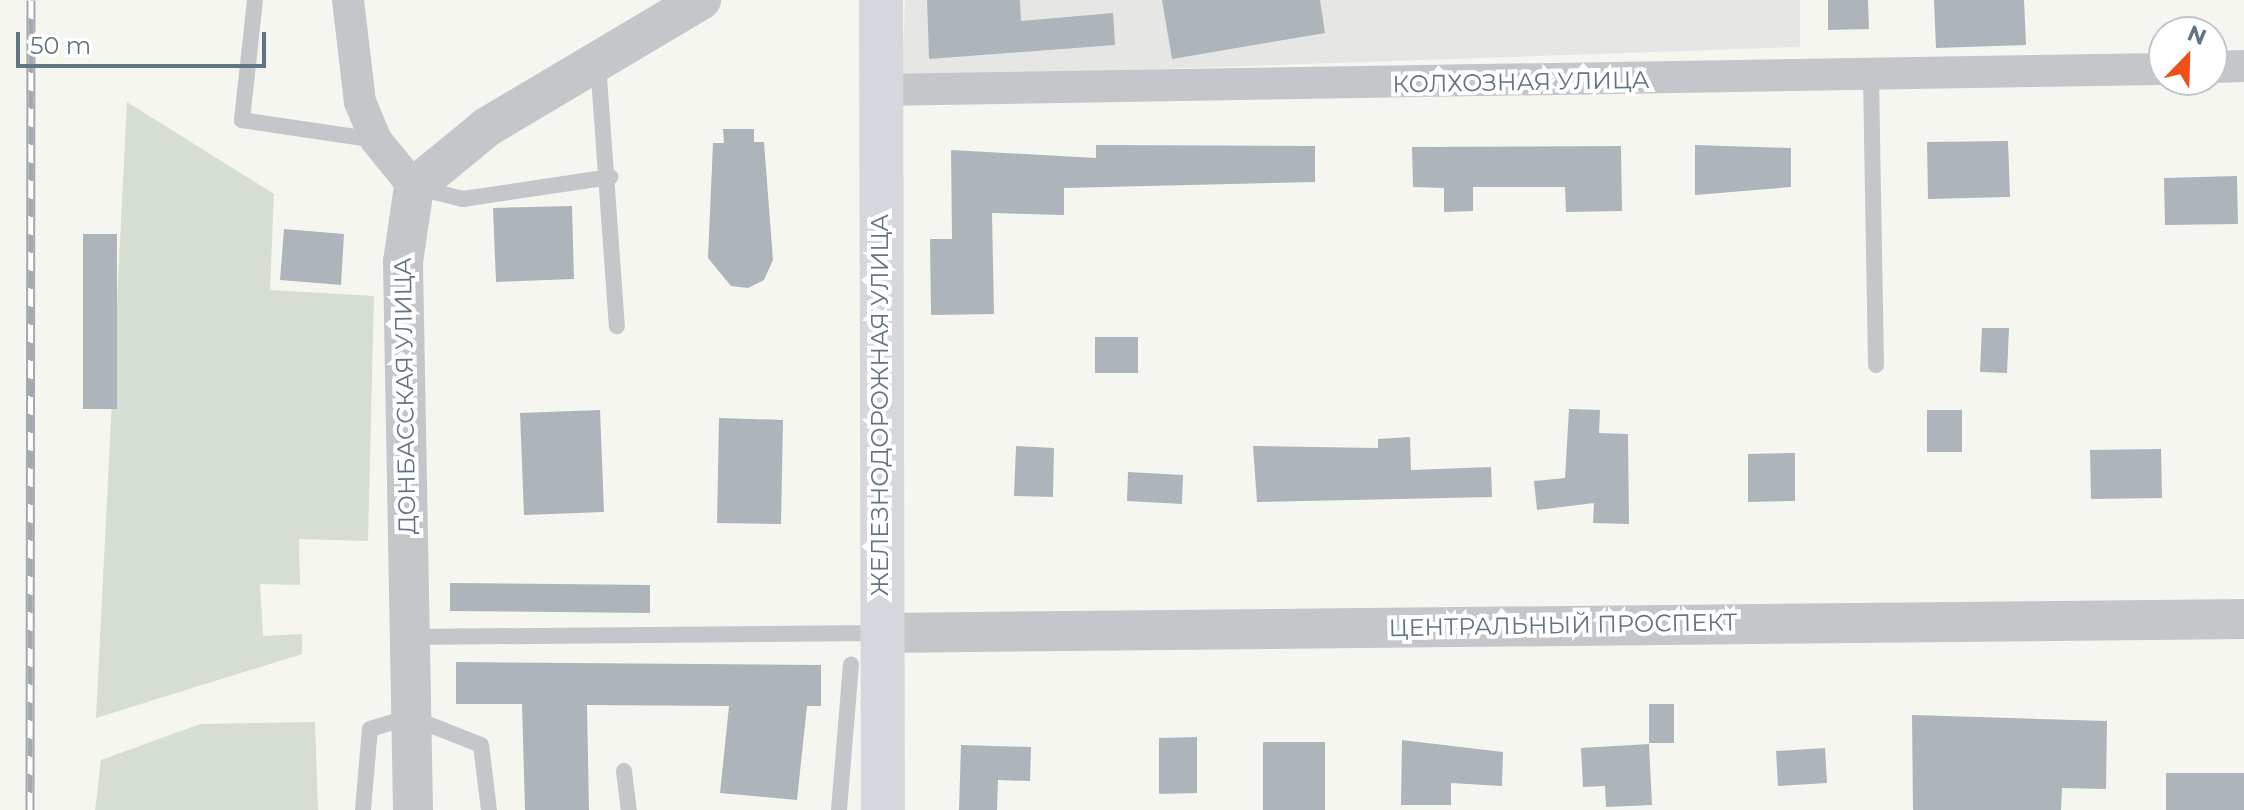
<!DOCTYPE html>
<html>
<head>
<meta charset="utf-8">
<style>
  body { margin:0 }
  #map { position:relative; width:2244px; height:810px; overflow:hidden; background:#f6f6f1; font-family:Montserrat,sans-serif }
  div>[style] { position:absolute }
  .built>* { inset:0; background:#e6e7e5 }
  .green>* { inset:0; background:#d6ddd2 }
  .building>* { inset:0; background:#adb5ba }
  .service>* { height:16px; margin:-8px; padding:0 8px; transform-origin:8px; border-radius:8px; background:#c3c7ca }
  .minor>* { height:32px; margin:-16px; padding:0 16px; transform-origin:16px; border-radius:16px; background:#c3c7ca }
  .tertiary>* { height:40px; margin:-20px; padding:0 20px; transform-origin:20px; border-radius:20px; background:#c3c7ca }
  .secondary>* { height:44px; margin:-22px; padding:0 22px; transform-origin:22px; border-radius:22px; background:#d4d8dd }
  .rail>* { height:9px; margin-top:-4.5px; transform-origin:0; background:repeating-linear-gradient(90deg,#fff 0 18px,#a3a9af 0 36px); box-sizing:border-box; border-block:2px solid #a3a9af }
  span { translate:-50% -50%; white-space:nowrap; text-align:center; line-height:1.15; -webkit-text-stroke:8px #fff; paint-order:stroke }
  .street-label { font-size:24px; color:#627585 }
  .north { position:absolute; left:2148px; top:16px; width:80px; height:80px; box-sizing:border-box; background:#fff; border:2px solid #c0c8ce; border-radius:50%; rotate:23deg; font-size:22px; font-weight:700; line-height:32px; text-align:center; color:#627585 }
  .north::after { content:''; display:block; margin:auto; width:28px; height:36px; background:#ef5018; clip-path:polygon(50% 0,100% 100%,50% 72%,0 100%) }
  .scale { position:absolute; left:16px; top:32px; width:250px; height:36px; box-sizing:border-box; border:4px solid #627585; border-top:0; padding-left:10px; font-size:24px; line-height:28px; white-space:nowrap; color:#627585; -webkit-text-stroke:6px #fff; paint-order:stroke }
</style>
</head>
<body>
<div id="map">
  <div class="built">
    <i style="clip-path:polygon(905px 0,1800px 0,1800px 47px,902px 78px)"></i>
  </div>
  <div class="green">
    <i style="clip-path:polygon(127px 102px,274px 194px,270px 290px,374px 296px,368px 541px,299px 539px,300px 585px,260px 584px,263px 636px,302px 634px,302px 654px,96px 718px)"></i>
    <i style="clip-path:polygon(315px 722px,318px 810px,95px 810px,101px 760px,200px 724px)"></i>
  </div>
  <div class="building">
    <i style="clip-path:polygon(927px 0,1020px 0,1021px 21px,1113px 13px,1115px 45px,929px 59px)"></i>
    <i style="clip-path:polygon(1162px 0,1320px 0,1325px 33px,1172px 59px)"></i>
    <i style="clip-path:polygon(1828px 0,1868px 0,1869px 29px,1828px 30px)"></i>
    <i style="clip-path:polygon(1934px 0,2024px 0,2026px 45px,1936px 48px)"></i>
    <i style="clip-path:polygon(723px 129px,754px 129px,754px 142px,764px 142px,773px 260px,764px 280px,748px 288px,731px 286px,708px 258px,713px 143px,724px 143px)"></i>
    <i style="clip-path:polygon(2008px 141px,2010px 197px,1928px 199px,1927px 142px)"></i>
    <i style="clip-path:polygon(1096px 145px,1315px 146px,1315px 182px,1064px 188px,1064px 215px,992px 213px,994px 314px,931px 315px,930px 239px,952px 239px,951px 150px,1096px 158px)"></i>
    <i style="clip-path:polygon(1695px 145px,1791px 148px,1791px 187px,1695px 195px)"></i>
    <i style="clip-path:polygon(1621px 146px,1622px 211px,1566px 212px,1565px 187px,1473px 187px,1473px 211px,1444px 212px,1444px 188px,1413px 187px,1412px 147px)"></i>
    <i style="clip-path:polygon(2237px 176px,2238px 224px,2165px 225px,2164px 178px)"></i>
    <i style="clip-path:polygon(572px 206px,574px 279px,496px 282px,493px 208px)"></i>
    <i style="clip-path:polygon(284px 229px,344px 234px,341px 285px,280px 280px)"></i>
    <i style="clip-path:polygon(83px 234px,117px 234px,117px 409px,83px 409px)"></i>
    <i style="clip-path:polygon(1982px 328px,2009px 328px,2007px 373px,1980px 372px)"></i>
    <i style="clip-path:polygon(1095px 337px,1138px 337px,1138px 373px,1095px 373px)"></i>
    <i style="clip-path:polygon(1569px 409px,1600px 410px,1599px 433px,1628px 434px,1629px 524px,1593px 523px,1594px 503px,1537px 510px,1534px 481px,1565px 478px)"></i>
    <i style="clip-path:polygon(600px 410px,604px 512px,524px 515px,520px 413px)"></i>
    <i style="clip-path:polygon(1927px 410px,1962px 410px,1962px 452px,1927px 452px)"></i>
    <i style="clip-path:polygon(719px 418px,783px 420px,781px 524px,717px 523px)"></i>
    <i style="clip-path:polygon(1410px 437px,1411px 470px,1491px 467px,1492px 497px,1257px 502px,1253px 446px,1378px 448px,1378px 439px)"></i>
    <i style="clip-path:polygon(1016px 446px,1054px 448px,1053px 497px,1014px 496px)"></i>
    <i style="clip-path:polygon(2161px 449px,2162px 498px,2091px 499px,2090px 450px)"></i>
    <i style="clip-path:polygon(1795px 453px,1795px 501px,1748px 502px,1748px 454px)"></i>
    <i style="clip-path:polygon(1128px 472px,1183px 475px,1182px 504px,1127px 501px)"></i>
    <i style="clip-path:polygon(450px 583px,650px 585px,650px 613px,450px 611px)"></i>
    <i style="clip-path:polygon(456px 662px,821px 665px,821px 706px,807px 706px,797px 800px,720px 793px,729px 706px,587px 705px,589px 810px,525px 810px,522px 704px,456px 704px)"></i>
    <i style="clip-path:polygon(1649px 704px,1674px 704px,1674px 743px,1649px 743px)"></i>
    <i style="clip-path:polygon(1912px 715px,2107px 721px,2106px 789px,2062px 788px,2061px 810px,1913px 810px)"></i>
    <i style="clip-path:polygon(1197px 737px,1197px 793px,1159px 794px,1159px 738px)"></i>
    <i style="clip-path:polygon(1402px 740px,1503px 752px,1502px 786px,1451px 783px,1451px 805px,1401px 805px)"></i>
    <i style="clip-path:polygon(1263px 742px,1325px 742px,1325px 810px,1263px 810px)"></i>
    <i style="clip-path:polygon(1649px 744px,1652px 805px,1606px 807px,1605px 786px,1583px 787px,1581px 748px)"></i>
    <i style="clip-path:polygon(961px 745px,1031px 747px,1030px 781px,998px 780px,997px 810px,959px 810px)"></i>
    <i style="clip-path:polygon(1825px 748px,1827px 783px,1778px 786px,1776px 751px)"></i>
    <i style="clip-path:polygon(2166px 773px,2244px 773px,2244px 810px,2166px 810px)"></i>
  </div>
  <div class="service">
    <i style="left:255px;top:0;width:121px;rotate:96.2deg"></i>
    <i style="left:242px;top:120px;width:135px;rotate:8.5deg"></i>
    <i style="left:598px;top:63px;width:264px;rotate:85.9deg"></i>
    <i style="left:1871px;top:78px;width:287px;rotate:89deg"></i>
    <i style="left:418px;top:188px;width:46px;rotate:13.7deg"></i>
    <i style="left:463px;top:199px;width:149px;rotate:-8.5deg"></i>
    <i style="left:408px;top:637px;width:472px;rotate:-0.5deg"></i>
    <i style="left:624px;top:771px;width:39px;rotate:83deg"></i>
    <i style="left:363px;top:810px;width:81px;rotate:-85.1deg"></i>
    <i style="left:370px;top:729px;width:42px;rotate:-16.7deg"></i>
    <i style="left:410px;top:717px;width:76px;rotate:21.5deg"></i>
    <i style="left:481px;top:745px;width:65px;rotate:83deg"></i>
    <i style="left:839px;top:810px;width:146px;rotate:-85.3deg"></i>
  </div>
  <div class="minor">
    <i style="left:348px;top:0;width:103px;rotate:83.3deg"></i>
    <i style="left:360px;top:102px;width:41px;rotate:67.2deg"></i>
    <i style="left:376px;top:140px;width:60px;rotate:51deg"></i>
    <i style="left:2212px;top:67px;width:32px;rotate:-2deg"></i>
    <i style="left:878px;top:90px;width:1286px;rotate:-0.94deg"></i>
  </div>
  <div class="tertiary">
    <i style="left:882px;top:633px;width:1362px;rotate:-0.59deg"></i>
    <i style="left:413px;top:810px;width:548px;rotate:-91.05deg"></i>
    <i style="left:403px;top:262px;width:76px;rotate:-81.7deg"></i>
    <i style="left:414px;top:187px;width:94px;rotate:-39.4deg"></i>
    <i style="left:487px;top:127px;width:249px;rotate:-30.7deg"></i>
  </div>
  <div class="secondary">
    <i style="left:881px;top:0;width:810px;rotate:89.86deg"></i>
  </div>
  <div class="rail">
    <i style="left:30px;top:810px;width:810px;rotate:-89.93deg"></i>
  </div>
  <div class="street-label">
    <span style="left:1521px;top:82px;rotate:-1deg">КОЛХОЗНАЯ УЛИЦА</span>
    <span style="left:405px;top:396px;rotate:-91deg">ДОНБАССКАЯ УЛИЦА</span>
    <span style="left:880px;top:405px;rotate:-90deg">ЖЕЛЕЗНОДОРОЖНАЯ УЛИЦА</span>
    <span style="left:1563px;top:625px;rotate:-1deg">ЦЕНТРАЛЬНЫЙ ПРОСПЕКТ</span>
  </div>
  <div class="north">N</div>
  <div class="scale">50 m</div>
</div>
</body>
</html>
